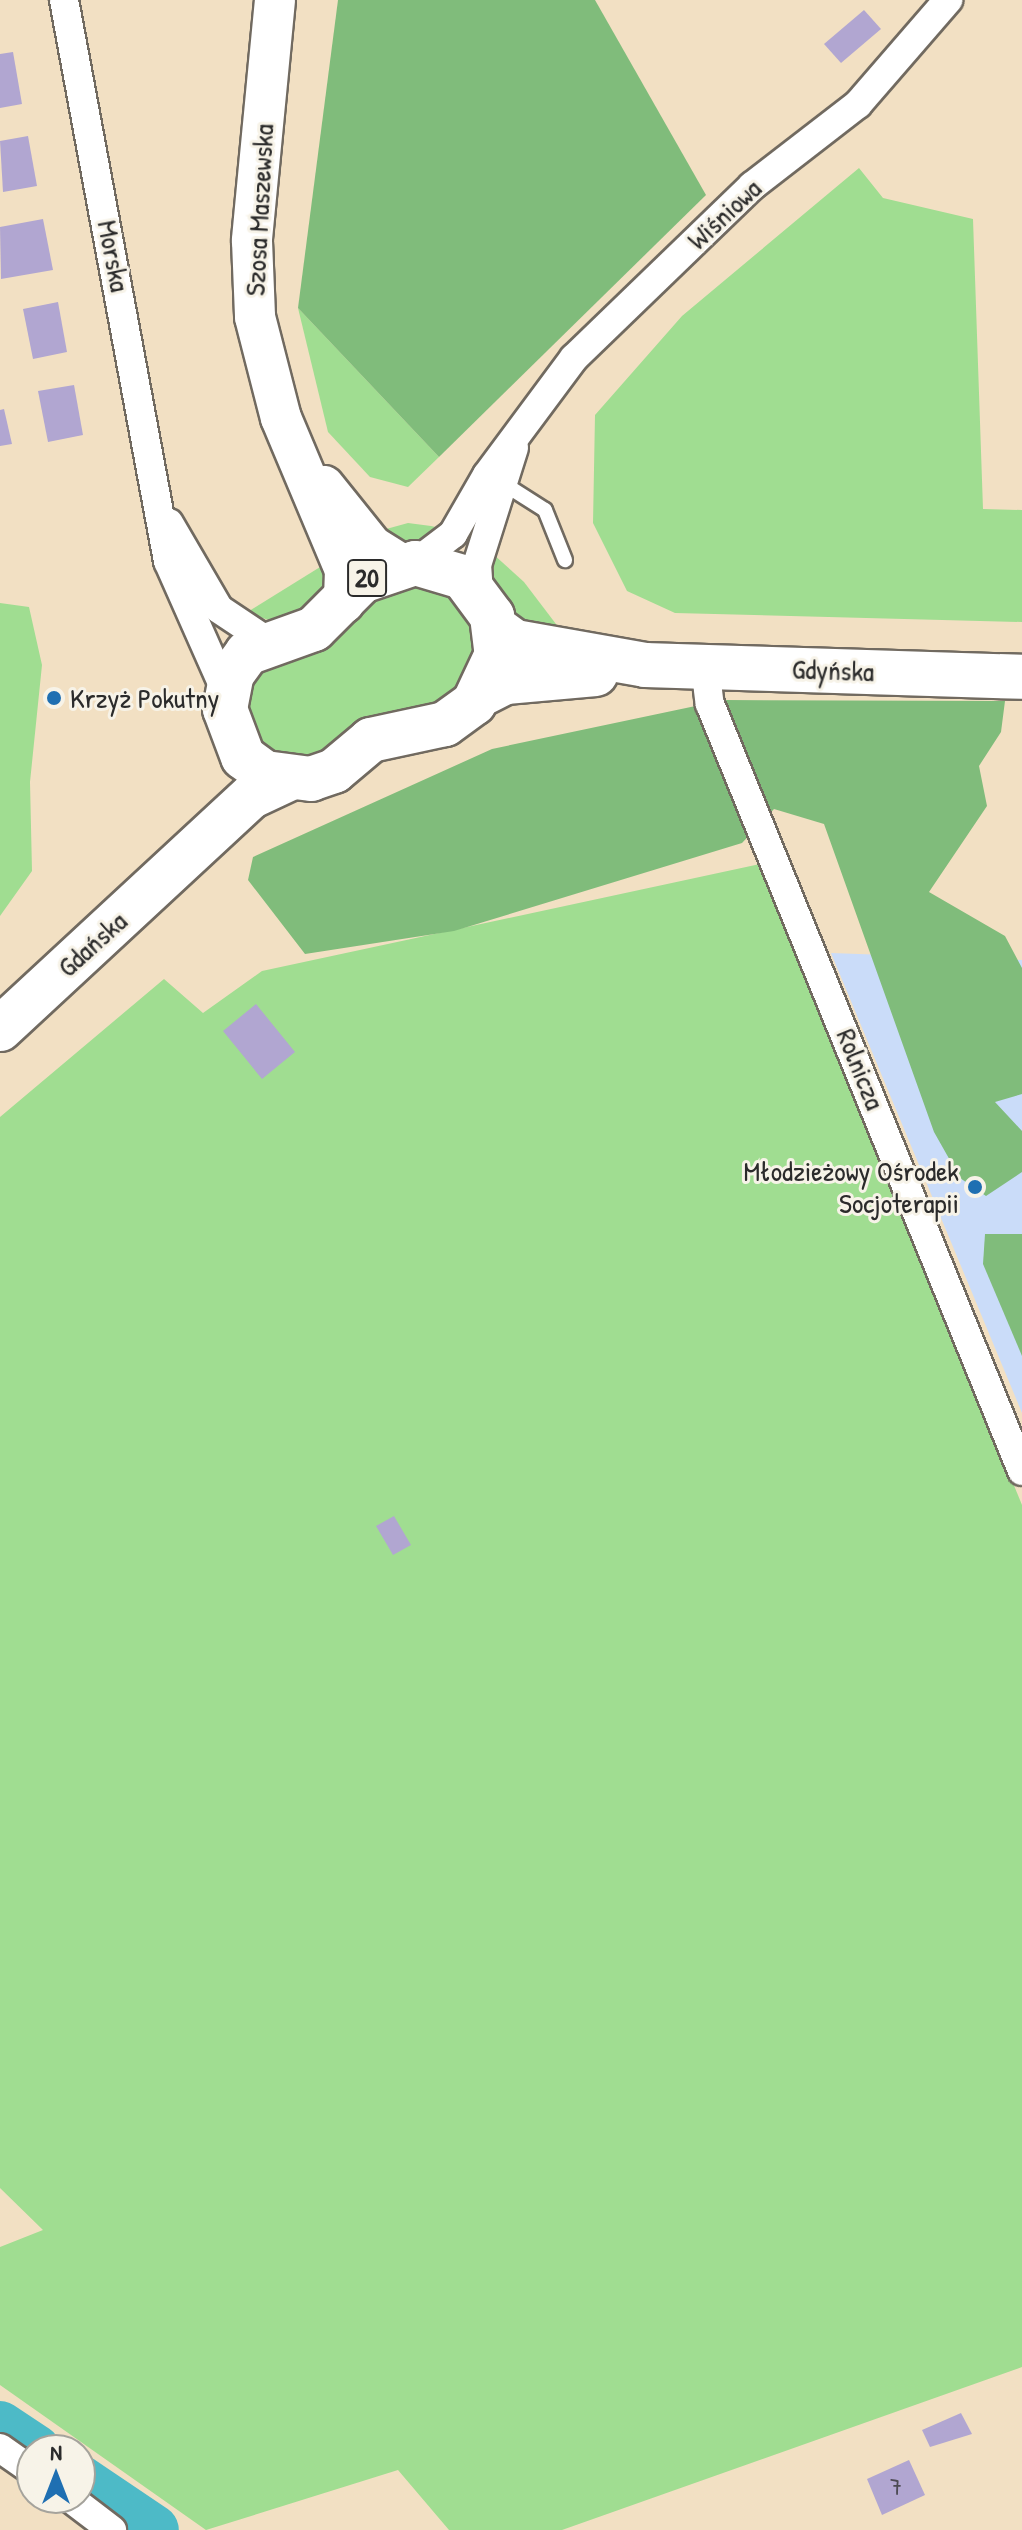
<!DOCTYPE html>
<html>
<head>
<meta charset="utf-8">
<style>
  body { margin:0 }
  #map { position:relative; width:1022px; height:2530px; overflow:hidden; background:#f2e0c3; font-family:"Patrick Hand",sans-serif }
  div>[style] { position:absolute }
  .built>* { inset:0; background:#cadcf9 }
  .green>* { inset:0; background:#a0dd91 }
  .forest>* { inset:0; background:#80bc7b }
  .river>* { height:50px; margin:-25px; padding:0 25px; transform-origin:25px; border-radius:25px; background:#4dbac7 }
  .building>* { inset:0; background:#b1a6d1 }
  .roads { filter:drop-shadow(2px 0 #716a60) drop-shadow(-2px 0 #716a60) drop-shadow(0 2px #716a60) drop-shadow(0 -2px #716a60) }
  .lane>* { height:14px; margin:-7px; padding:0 7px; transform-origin:7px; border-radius:7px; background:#fff }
  .street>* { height:28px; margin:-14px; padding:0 14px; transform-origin:14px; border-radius:14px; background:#fff }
  .secondary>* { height:40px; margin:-20px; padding:0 20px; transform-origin:20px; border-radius:20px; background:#fff }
  .primary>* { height:44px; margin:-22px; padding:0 22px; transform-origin:22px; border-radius:22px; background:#fff }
  .dots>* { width:22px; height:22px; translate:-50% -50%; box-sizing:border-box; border:4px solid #f7f3e8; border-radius:50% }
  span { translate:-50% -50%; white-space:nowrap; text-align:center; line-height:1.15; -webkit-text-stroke:6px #f7f3e8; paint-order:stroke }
  .number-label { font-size:24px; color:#4c4a54 }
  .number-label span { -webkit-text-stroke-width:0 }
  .shield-label span { padding:2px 6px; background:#f7f3e8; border:2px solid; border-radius:6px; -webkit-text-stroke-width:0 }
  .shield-label { font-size:26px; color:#2b2b2b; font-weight:700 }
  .street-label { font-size:28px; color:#2b2b2b }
  .poi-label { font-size:28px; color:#2b2b2b }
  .left { translate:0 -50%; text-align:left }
  .right { translate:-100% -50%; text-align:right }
  .north { position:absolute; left:16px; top:2434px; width:80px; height:80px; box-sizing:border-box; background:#f7f3e8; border:2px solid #a5a39c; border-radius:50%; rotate:0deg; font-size:22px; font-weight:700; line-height:32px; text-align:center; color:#2b2b2b }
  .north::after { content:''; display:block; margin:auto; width:28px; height:36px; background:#1f6fb2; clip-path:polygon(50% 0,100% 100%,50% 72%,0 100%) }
</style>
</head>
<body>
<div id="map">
  <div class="built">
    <i style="clip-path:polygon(831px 953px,1022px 960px,1022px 1413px)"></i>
  </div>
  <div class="green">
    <i style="clip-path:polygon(859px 168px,883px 198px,973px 219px,983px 509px,1022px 510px,1022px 622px,675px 613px,627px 591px,593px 523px,595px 415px,682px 316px)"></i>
    <i style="clip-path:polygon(298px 308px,439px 457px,408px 487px,370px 477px,328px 432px)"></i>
    <i style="clip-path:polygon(408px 523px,431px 526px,440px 528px,429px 542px,406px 543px,379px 531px)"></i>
    <i style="clip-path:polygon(493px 554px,524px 582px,559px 628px,526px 635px,494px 582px)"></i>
    <i style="clip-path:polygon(333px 559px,324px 601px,279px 623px,246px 613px)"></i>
    <i style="clip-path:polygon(408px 583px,444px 590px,473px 619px,475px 666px,445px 702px,373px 718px,309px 759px,278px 756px,259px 744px,244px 716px,254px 673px,336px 636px,379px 594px)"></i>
    <i style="clip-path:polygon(0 603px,29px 607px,42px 665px,30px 782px,32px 871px,0 916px)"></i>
    <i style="clip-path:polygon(760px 864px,1022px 1505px,1022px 2367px,562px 2530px,449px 2530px,398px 2470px,206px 2530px,0 2385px,0 2247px,43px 2230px,0 2188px,0 1117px,164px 979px,203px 1013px,262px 971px)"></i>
  </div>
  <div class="forest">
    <i style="clip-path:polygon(338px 0,595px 0,706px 195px,439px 457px,298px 308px)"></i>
    <i style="clip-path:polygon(724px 700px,1005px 701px,1001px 732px,979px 766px,987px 806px,929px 892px,1005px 936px,1022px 968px,1022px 1094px,995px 1102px,1022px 1131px,1022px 1172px,986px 1196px,960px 1178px,934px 1132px,824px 824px,774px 809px,742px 843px,454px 931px,305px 954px,248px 880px,253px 857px,492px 749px)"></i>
    <i style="clip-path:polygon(985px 1234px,1022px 1234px,1022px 1356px,983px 1264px)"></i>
  </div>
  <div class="river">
    <i style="left:0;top:2426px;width:43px;rotate:33.7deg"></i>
    <i style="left:80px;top:2480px;width:89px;rotate:34deg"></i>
  </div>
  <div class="building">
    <i style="clip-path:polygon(864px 10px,881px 29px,841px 63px,824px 44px)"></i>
    <i style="clip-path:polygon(13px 52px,22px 104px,0 108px,0 54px)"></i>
    <i style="clip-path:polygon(28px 136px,37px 186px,3px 192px,0 141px)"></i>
    <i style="clip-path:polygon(43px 219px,53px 270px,1px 279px,0 227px)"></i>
    <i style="clip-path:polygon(58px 302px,67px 352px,33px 359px,23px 309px)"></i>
    <i style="clip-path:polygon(74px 385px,83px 435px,48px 442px,38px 391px)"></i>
    <i style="clip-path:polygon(4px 409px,12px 444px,0 446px,0 410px)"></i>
    <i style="clip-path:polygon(256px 1004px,295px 1052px,262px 1079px,223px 1031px)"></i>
    <i style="clip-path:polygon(394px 1516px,411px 1545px,393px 1555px,376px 1526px)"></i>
    <i style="clip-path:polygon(961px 2413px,972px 2434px,930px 2447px,922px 2430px)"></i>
    <i style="clip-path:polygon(909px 2460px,925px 2495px,882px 2515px,867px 2479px)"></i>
  </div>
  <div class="roads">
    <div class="lane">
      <i style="left:501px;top:482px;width:52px;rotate:32.5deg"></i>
      <i style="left:545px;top:510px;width:54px;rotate:68.2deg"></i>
    </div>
    <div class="street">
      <i style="left:64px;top:0;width:571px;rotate:79.5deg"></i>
      <i style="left:168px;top:561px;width:143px;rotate:66.1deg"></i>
      <i style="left:169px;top:523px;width:99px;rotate:59.8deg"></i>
      <i style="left:219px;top:609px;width:58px;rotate:33.7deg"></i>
      <i style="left:415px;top:563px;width:48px;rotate:-37.3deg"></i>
      <i style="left:453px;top:534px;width:68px;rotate:-60deg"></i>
      <i style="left:487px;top:475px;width:146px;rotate:-53.4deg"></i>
      <i style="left:574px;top:358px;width:248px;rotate:-44deg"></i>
      <i style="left:752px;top:186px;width:134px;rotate:-37.7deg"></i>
      <i style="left:858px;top:104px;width:138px;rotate:-49.1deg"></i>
      <i style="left:479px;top:593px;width:28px;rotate:-94deg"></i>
      <i style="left:477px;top:565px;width:123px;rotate:-72.5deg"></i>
      <i style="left:705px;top:666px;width:38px;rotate:83deg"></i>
      <i style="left:710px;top:704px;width:828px;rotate:67.86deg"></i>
      <i style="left:0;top:2448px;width:39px;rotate:35deg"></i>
      <i style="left:70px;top:2498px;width:53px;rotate:37.3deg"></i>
    </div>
    <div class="secondary">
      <i style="left:275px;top:0;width:242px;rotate:95.5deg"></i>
      <i style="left:252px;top:241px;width:76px;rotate:87.7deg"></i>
      <i style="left:255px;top:317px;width:104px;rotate:75.6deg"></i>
      <i style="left:281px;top:418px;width:165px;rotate:67.2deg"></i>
      <i style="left:345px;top:570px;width:33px;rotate:92deg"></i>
      <i style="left:324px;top:486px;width:77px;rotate:51.3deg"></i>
      <i style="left:372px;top:546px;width:34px;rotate:32deg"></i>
    </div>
    <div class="primary">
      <i style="left:415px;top:563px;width:50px;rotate:16.3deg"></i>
      <i style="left:463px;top:577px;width:49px;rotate:53.4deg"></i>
      <i style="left:492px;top:616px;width:38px;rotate:83deg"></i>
      <i style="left:497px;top:654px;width:54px;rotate:115.1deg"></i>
      <i style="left:474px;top:703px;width:36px;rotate:144deg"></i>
      <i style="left:445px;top:724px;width:76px;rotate:167.8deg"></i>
      <i style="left:371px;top:740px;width:48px;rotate:140deg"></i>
      <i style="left:334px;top:771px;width:24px;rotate:161deg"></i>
      <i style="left:311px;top:779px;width:46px;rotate:-172.6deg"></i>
      <i style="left:265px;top:773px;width:27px;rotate:-144deg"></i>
      <i style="left:243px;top:757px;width:51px;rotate:-110.6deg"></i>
      <i style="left:225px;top:709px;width:36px;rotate:-79deg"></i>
      <i style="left:232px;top:674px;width:26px;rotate:-54deg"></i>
      <i style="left:247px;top:653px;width:71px;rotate:-19.7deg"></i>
      <i style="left:314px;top:629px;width:68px;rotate:-45deg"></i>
      <i style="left:362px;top:581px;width:56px;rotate:-18.8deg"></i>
      <i style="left:497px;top:629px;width:22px;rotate:36deg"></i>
      <i style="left:515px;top:642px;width:132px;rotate:10deg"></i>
      <i style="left:645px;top:665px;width:377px;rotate:1.8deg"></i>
      <i style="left:482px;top:694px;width:27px;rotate:-27deg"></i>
      <i style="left:506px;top:682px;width:90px;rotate:-5.1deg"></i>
      <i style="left:0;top:1029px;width:343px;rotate:-42.8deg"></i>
      <i style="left:252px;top:796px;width:40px;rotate:-25deg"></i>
    </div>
  </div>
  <div class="dots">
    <i style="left:54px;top:698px;background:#1f6fb2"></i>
    <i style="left:975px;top:1187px;background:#1f6fb2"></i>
  </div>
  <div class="number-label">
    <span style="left:896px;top:2487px">7</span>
  </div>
  <div class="shield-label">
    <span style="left:367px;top:578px">20</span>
  </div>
  <div class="street-label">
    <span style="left:259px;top:210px;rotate:-87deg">Szosa Maszewska</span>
    <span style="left:724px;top:214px;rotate:-43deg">Wiśniowa</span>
    <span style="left:114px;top:256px;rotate:79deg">Morska</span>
    <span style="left:833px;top:670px;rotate:2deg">Gdyńska</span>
    <span style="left:92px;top:944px;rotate:-42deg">Gdańska</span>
    <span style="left:861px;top:1069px;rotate:68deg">Rolnicza</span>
  </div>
  <div class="poi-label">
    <span class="left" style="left:70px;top:698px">Krzyż Pokutny</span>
    <span class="right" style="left:959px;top:1187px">Młodzieżowy Ośrodek<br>Socjoterapii</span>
  </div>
  <div class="north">N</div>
</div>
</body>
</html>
